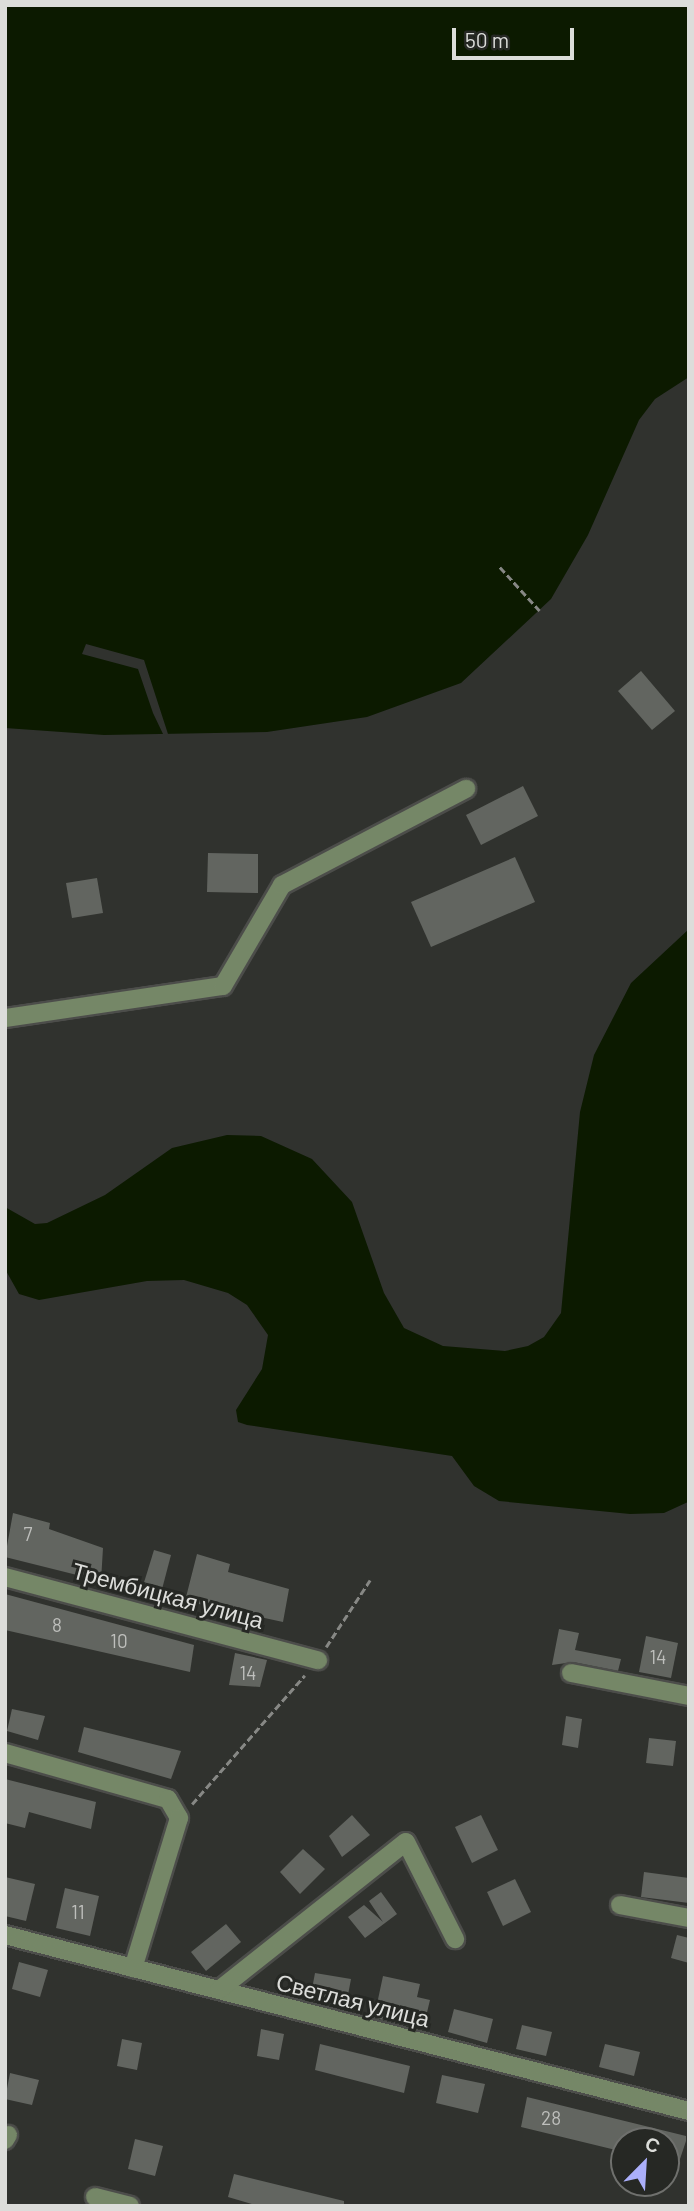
<!DOCTYPE html>
<html>
<head>
<meta charset="utf-8">
<style>
  body { margin:0 }
  #map { position:relative; width:694px; height:2211px; overflow:hidden; background:#30322e; font-family:Barlow,sans-serif }
  div>[style] { position:absolute }
  .water>* { inset:0; background:#0c1a00 }
  .pier>* { inset:0; background:#30322e }
  .building>* { inset:0; background:#626560 }
  .path>* { height:2.5px; margin-top:-1.25px; transform-origin:0; background:repeating-linear-gradient(90deg,#878885 0 7px,transparent 0 10.5px) }
  .roads { filter:drop-shadow(2px 0 #4c4d4a) drop-shadow(-2px 0 #4c4d4a) drop-shadow(0 2px #4c4d4a) drop-shadow(0 -2px #4c4d4a) }
  .minor>* { height:18px; margin:-9px; padding:0 9px; transform-origin:9px; border-radius:9px; background:#758767 }
  span { translate:-50% -50%; white-space:nowrap; text-align:center; line-height:1.15; -webkit-text-stroke:6px #262824; paint-order:stroke }
  .number-label { font-size:19px; color:#bebfbc }
  .number-label span { -webkit-text-stroke-width:0 }
  .street-label { font-size:23px; color:#dcddda }
  .frame { position:absolute; inset:0; border:7px solid #dcddda; pointer-events:none }
  .north { position:absolute; left:610px; top:2127px; width:70px; height:70px; box-sizing:border-box; background:#262824; border:2px solid #6f706d; border-radius:50%; rotate:24deg; font-size:19px; font-weight:700; line-height:28px; text-align:center; color:#dcddda }
  .north::after { content:''; display:block; margin:auto; width:24px; height:32px; background:#abaffb; clip-path:polygon(50% 0,100% 100%,50% 72%,0 100%) }
  .scale { position:absolute; left:452px; top:28px; width:122px; height:32px; box-sizing:border-box; border:4px solid #dcddda; border-top:0; padding-left:9px; font-size:21px; line-height:24px; white-space:nowrap; color:#dcddda; -webkit-text-stroke:5px #262824; paint-order:stroke }
</style>
</head>
<body>
<div id="map">
  <div class="water">
    <i style="clip-path:polygon(5px 5px,689px 5px,689px 377px,655px 399px,639px 420px,588px 535px,551px 599px,461px 683px,367px 717px,267px 732px,104px 735px,5px 728px)"></i>
    <i style="clip-path:polygon(689px 929px,688px 1502px,664px 1513px,630px 1514px,499px 1501px,474px 1486px,452px 1456px,247px 1425px,238px 1422px,236px 1410px,262px 1369px,268px 1335px,247px 1305px,228px 1293px,184px 1280px,147px 1281px,39px 1300px,19px 1294px,5px 1269px,5px 1207px,35px 1224px,47px 1223px,105px 1195px,172px 1148px,227px 1135px,261px 1136px,312px 1159px,352px 1202px,384px 1293px,404px 1328px,443px 1346px,505px 1351px,528px 1346px,544px 1337px,561px 1313px,580px 1112px,594px 1055px,631px 983px)"></i>
  </div>
  <div class="pier">
    <i style="clip-path:polygon(86px 644px,144px 660px,168px 734px,163px 734px,153px 713px,138px 669px,82px 654px)"></i>
  </div>
  <div class="building">
    <i style="clip-path:polygon(641px 671px,675px 711px,652px 730px,618px 691px)"></i>
    <i style="clip-path:polygon(523px 786px,538px 816px,481px 845px,466px 815px)"></i>
    <i style="clip-path:polygon(208px 853px,258px 854px,258px 893px,207px 892px)"></i>
    <i style="clip-path:polygon(515px 857px,535px 902px,431px 947px,411px 902px)"></i>
    <i style="clip-path:polygon(97px 878px,103px 913px,72px 918px,66px 883px)"></i>
    <i style="clip-path:polygon(13px 1513px,50px 1523px,49px 1529px,103px 1548px,101px 1581px,5px 1557px)"></i>
    <i style="clip-path:polygon(154px 1550px,171px 1555px,161px 1593px,142px 1589px)"></i>
    <i style="clip-path:polygon(197px 1554px,230px 1564px,228px 1572px,289px 1589px,283px 1622px,185px 1601px)"></i>
    <i style="clip-path:polygon(5px 1594px,194px 1645px,190px 1672px,5px 1630px)"></i>
    <i style="clip-path:polygon(559px 1629px,579px 1633px,575px 1650px,621px 1659px,618px 1671px,573px 1662px,552px 1665px)"></i>
    <i style="clip-path:polygon(646px 1636px,678px 1643px,671px 1678px,639px 1672px)"></i>
    <i style="clip-path:polygon(235px 1653px,267px 1660px,260px 1687px,229px 1685px)"></i>
    <i style="clip-path:polygon(12px 1709px,45px 1716px,38px 1740px,7px 1731px)"></i>
    <i style="clip-path:polygon(566px 1716px,582px 1719px,578px 1748px,562px 1745px)"></i>
    <i style="clip-path:polygon(84px 1727px,181px 1751px,171px 1779px,78px 1752px)"></i>
    <i style="clip-path:polygon(649px 1738px,676px 1741px,673px 1766px,646px 1763px)"></i>
    <i style="clip-path:polygon(5px 1779px,96px 1802px,91px 1829px,29px 1812px,25px 1828px,5px 1823px)"></i>
    <i style="clip-path:polygon(352px 1815px,370px 1835px,342px 1857px,329px 1836px)"></i>
    <i style="clip-path:polygon(481px 1815px,498px 1850px,472px 1863px,455px 1827px)"></i>
    <i style="clip-path:polygon(303px 1849px,325px 1869px,300px 1894px,280px 1872px)"></i>
    <i style="clip-path:polygon(644px 1872px,689px 1878px,689px 1903px,641px 1897px)"></i>
    <i style="clip-path:polygon(5px 1877px,35px 1884px,26px 1921px,5px 1916px)"></i>
    <i style="clip-path:polygon(515px 1879px,531px 1912px,503px 1926px,487px 1892px)"></i>
    <i style="clip-path:polygon(65px 1888px,99px 1896px,90px 1936px,56px 1928px)"></i>
    <i style="clip-path:polygon(381px 1892px,397px 1914px,365px 1938px,348px 1917px,364px 1905px,383px 1922px,369px 1901px)"></i>
    <i style="clip-path:polygon(226px 1924px,241px 1942px,206px 1971px,191px 1952px)"></i>
    <i style="clip-path:polygon(677px 1935px,689px 1938px,689px 1963px,671px 1958px)"></i>
    <i style="clip-path:polygon(19px 1962px,48px 1970px,40px 1997px,12px 1989px)"></i>
    <i style="clip-path:polygon(315px 1973px,351px 1979px,346px 2006px,310px 2000px)"></i>
    <i style="clip-path:polygon(383px 1976px,420px 1984px,417px 1997px,430px 2000px,423px 2029px,374px 2018px)"></i>
    <i style="clip-path:polygon(454px 2009px,493px 2019px,487px 2043px,448px 2032px)"></i>
    <i style="clip-path:polygon(522px 2025px,552px 2032px,546px 2056px,516px 2049px)"></i>
    <i style="clip-path:polygon(261px 2029px,284px 2034px,279px 2060px,257px 2056px)"></i>
    <i style="clip-path:polygon(122px 2039px,142px 2043px,137px 2070px,117px 2066px)"></i>
    <i style="clip-path:polygon(320px 2044px,410px 2066px,404px 2093px,315px 2070px)"></i>
    <i style="clip-path:polygon(605px 2044px,640px 2052px,634px 2076px,599px 2067px)"></i>
    <i style="clip-path:polygon(10px 2073px,39px 2080px,32px 2105px,5px 2099px)"></i>
    <i style="clip-path:polygon(442px 2075px,485px 2084px,478px 2113px,436px 2103px)"></i>
    <i style="clip-path:polygon(527px 2097px,686px 2136px,686px 2141px,679px 2162px,666px 2159px,666px 2141px,624px 2141px,624px 2152px,521px 2127px)"></i>
    <i style="clip-path:polygon(135px 2139px,163px 2146px,155px 2176px,128px 2169px)"></i>
    <i style="clip-path:polygon(234px 2174px,344px 2201px,344px 2206px,259px 2206px,228px 2197px)"></i>
  </div>
  <div class="path">
    <i style="left:500px;top:567px;width:59px;rotate:47.7deg"></i>
    <i style="left:326px;top:1647px;width:80px;rotate:-56.7deg"></i>
    <i style="left:192px;top:1804px;width:171px;rotate:-48.8deg"></i>
  </div>
  <div class="roads">
    <div class="minor">
      <i style="left:5px;top:1018px;width:220px;rotate:-8.4deg"></i>
      <i style="left:223px;top:986px;width:117px;rotate:-59.7deg"></i>
      <i style="left:282px;top:885px;width:208px;rotate:-27.6deg"></i>
      <i style="left:5px;top:1577px;width:324px;rotate:14.9deg"></i>
      <i style="left:571px;top:1673px;width:120px;rotate:11deg"></i>
      <i style="left:5px;top:1753px;width:169px;rotate:15.8deg"></i>
      <i style="left:168px;top:1799px;width:22px;rotate:60deg"></i>
      <i style="left:179px;top:1818px;width:157px;rotate:107deg"></i>
      <i style="left:620px;top:1905px;width:70px;rotate:10.7deg"></i>
      <i style="left:5px;top:1935px;width:706px;rotate:14.43deg"></i>
      <i style="left:219px;top:1990px;width:238px;rotate:-38.4deg"></i>
      <i style="left:406px;top:1842px;width:109px;rotate:63.2deg"></i>
      <i style="left:5px;top:2140px;width:6px;rotate:-59deg"></i>
      <i style="left:95px;top:2197px;width:36px;rotate:14deg"></i>
    </div>
  </div>
  <div class="number-label">
    <span style="left:28px;top:1534px">7</span>
    <span style="left:57px;top:1625px">8</span>
    <span style="left:119px;top:1641px">10</span>
    <span style="left:658px;top:1657px">14</span>
    <span style="left:248px;top:1673px">14</span>
    <span style="left:78px;top:1912px">11</span>
    <span style="left:551px;top:2118px">28</span>
  </div>
  <div class="street-label">
    <span style="left:168px;top:1595px;rotate:15deg">Трембицкая улица</span>
    <span style="left:353px;top:2000px;rotate:14deg">Светлая улица</span>
  </div>
  <div class="frame"></div>
  <div class="north">С</div>
  <div class="scale">50 m</div>
</div>
</body>
</html>
